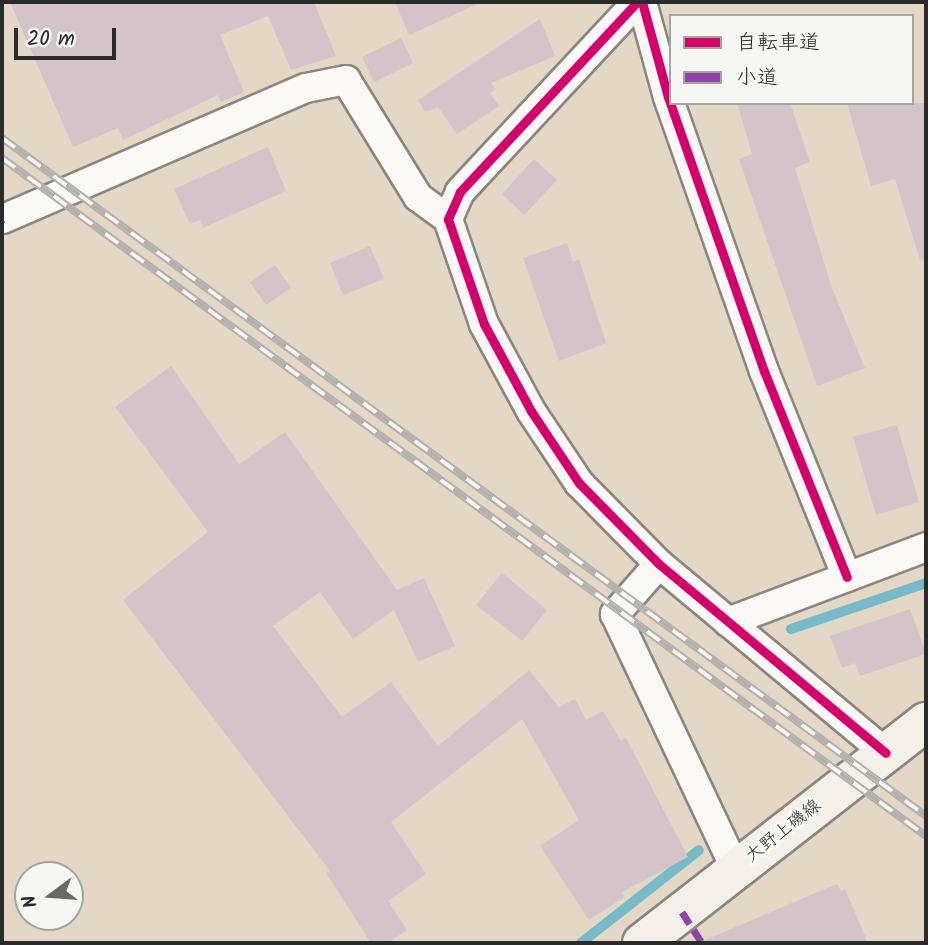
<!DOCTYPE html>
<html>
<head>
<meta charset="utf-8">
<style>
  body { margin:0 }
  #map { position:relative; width:928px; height:945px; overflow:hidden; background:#e3d8c6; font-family:Kalam,"Klee One",sans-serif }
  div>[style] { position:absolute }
  .stream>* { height:10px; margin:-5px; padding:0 5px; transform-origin:5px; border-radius:5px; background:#76bbc7 }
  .building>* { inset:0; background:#d2c4c8 }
  .roads { filter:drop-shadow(2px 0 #8c877e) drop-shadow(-2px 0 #8c877e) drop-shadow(0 2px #8c877e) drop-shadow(0 -2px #8c877e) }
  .minor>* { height:28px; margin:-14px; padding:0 14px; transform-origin:14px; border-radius:14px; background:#fbf9f6 }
  .secondary>* { height:38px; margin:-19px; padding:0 19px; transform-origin:19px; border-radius:19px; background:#f4f0e9 }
  .rail>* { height:8px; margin-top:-4px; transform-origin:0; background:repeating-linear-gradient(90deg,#f6f6f2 0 16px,#b3b1ae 0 32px); box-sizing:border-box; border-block:2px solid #b3b1ae }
  .quiet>* { height:7px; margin-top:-3.5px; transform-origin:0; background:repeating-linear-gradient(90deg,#8e44ad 0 14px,transparent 0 21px) }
  .cycleway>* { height:9px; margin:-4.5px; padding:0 4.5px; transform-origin:4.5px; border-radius:4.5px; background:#d6006c }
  span { translate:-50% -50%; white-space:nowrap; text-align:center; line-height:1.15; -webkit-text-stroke:7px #f6f6f2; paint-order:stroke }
  .street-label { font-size:18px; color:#2b2b2b }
  .frame { position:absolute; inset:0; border:4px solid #2b2b2b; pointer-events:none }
  .legend { position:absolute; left:669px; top:14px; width:245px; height:91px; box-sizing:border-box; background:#f6f6f2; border:2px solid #a5a5a2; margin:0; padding:9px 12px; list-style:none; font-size:21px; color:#2b2b2b }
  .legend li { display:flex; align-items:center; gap:14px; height:35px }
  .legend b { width:35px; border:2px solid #a5a5a2 }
  .north { position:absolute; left:14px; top:861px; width:70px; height:70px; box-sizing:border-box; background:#f6f6f2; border:2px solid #a5a5a2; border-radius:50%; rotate:254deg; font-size:19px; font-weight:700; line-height:28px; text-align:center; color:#2b2b2b }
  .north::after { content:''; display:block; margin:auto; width:24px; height:32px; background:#6b6861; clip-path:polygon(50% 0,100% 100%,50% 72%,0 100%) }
  .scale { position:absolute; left:14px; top:28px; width:102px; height:32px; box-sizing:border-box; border:4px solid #2b2b2b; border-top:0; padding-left:9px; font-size:21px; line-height:24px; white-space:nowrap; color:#2b2b2b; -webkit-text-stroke:5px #f6f6f2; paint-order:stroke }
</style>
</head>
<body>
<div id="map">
  <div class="stream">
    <i style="left:791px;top:629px;width:143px;rotate:-18.8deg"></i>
    <i style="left:581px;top:943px;width:150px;rotate:-38.2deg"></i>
  </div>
  <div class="building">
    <i style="clip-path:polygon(10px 2px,314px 2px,336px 56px,291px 70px,268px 16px,220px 35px,244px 92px,221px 102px,218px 95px,123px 140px,118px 128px,73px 147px)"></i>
    <i style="clip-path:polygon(395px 2px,482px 2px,409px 35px)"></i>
    <i style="clip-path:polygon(540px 19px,555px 56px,491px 83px,496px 89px,490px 93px,499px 106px,457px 134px,438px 107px,425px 112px,418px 100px)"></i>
    <i style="clip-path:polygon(401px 38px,413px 63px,374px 82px,362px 57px)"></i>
    <i style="clip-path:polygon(737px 103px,790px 103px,810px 162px,795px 168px,832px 288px,865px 368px,817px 386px,739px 159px,752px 154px)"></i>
    <i style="clip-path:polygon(847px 103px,926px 103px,926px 259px,920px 260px,895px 179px,871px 186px)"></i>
    <i style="clip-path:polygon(268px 147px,286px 191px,203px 228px,200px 220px,190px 224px,174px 189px)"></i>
    <i style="clip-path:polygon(534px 159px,557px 180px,524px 215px,502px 194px)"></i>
    <i style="clip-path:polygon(567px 243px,573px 262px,579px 259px,606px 343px,559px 361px,523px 258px)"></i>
    <i style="clip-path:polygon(370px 246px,384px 279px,343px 295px,330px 263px)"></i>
    <i style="clip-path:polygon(275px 265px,291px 288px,266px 305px,250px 282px)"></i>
    <i style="clip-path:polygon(171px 366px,239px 464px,285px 432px,397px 590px,424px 578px,455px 646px,418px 662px,394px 610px,353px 639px,320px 592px,273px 626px,342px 717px,391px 682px,438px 746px,529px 670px,559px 707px,575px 699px,586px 720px,603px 711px,621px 741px,626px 738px,688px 857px,622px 892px,625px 897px,589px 920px,540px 846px,579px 820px,522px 719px,391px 822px,426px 874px,388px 901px,407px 930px,388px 943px,371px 943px,326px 873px,330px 871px,123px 600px,208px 532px,115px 407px)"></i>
    <i style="clip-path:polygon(897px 425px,919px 502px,876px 515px,853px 437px)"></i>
    <i style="clip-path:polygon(502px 573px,547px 610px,522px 641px,476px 605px)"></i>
    <i style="clip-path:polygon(910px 609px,926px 654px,860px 676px,855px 663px,842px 668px,830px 636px)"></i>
    <i style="clip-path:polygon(837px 884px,841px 891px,845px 889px,868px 943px,698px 943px)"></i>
  </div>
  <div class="roads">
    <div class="minor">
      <i style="left:637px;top:2px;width:260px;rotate:133deg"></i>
      <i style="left:460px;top:192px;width:30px;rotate:114deg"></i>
      <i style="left:448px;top:219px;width:111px;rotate:71.1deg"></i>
      <i style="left:484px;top:324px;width:99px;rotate:61.6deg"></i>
      <i style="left:531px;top:411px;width:87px;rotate:56.3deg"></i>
      <i style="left:579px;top:483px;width:114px;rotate:45.4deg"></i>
      <i style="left:659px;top:564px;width:295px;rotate:39.8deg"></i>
      <i style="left:642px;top:2px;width:98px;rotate:74.7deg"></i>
      <i style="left:668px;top:97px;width:290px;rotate:70.7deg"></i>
      <i style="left:764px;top:371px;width:222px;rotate:68.1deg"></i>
      <i style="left:3px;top:219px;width:330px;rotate:-23.4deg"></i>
      <i style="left:306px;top:88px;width:41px;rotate:-11.3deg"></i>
      <i style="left:346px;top:80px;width:137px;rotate:58.4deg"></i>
      <i style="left:418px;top:197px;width:37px;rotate:36deg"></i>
      <i style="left:659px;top:564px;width:67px;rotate:131.3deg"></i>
      <i style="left:615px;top:614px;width:283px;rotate:64.7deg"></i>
      <i style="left:728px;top:622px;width:212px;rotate:-20.7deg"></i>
    </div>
    <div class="secondary">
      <i style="left:642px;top:943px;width:360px;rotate:-37.9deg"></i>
    </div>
  </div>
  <div class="rail">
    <i style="left:2px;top:138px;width:1146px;rotate:36.27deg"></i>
    <i style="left:2px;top:158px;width:1146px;rotate:36.27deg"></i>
  </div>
  <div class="quiet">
    <i style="left:2px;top:220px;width:1px;rotate:-45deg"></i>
    <i style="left:682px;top:912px;width:37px;rotate:57deg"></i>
  </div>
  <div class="cycleway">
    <i style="left:637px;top:2px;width:260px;rotate:133deg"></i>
    <i style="left:460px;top:192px;width:30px;rotate:114deg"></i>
    <i style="left:448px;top:219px;width:111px;rotate:71.1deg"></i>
    <i style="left:484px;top:324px;width:99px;rotate:61.6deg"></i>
    <i style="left:531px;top:411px;width:87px;rotate:56.3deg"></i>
    <i style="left:579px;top:483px;width:114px;rotate:45.4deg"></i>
    <i style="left:659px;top:564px;width:295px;rotate:39.8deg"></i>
    <i style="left:642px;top:2px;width:98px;rotate:74.7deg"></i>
    <i style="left:668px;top:97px;width:290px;rotate:70.7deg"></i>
    <i style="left:764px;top:371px;width:222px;rotate:68.1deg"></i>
  </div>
  <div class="street-label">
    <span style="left:784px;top:832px;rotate:-38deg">大野上磯線</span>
  </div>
  <div class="frame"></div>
  <ul class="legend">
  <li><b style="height:9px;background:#d6006c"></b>自転車道</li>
  <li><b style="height:9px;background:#8e44ad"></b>小道</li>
  </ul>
  <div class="north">N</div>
  <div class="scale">20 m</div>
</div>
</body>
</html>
